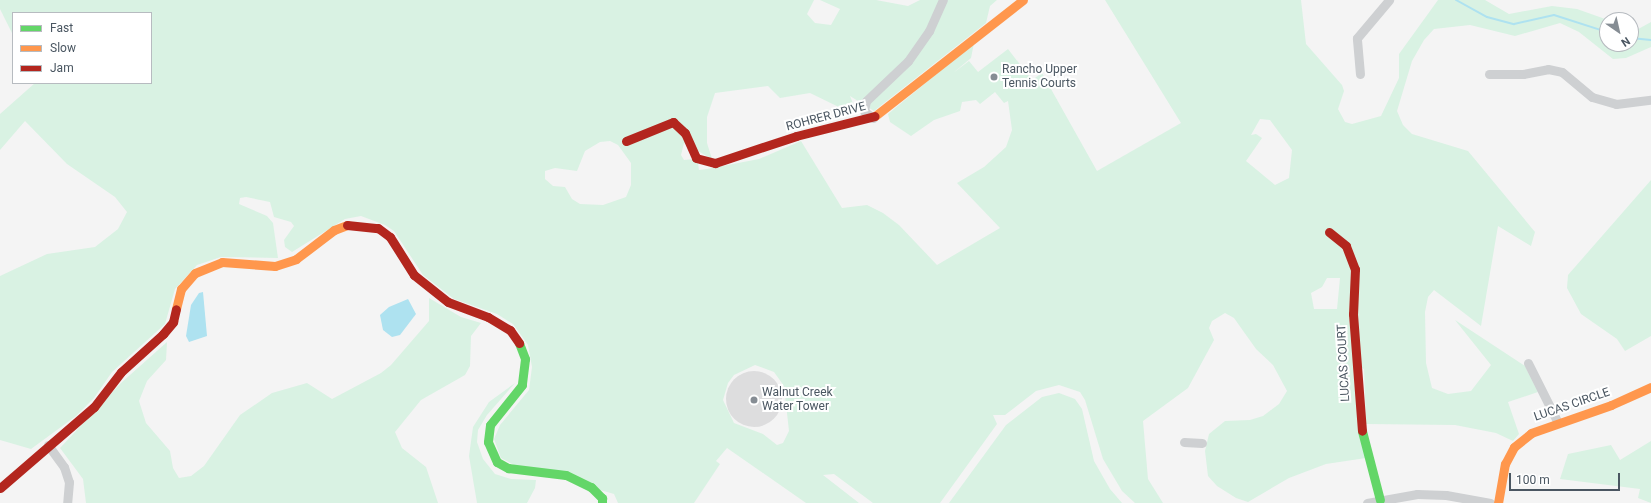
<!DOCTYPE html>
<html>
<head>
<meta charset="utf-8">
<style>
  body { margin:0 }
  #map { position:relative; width:1651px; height:503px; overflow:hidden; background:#f4f4f4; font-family:Roboto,sans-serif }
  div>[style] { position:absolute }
  .green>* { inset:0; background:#d9f2e3 }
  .water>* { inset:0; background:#aee2f0 }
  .stream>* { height:2px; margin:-1px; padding:0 1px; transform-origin:1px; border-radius:1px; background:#aee2f0 }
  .building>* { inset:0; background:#ddddde }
  .round { border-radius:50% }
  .street>* { height:9px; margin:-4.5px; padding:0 4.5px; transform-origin:4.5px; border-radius:4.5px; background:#ced0d2 }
  .fast>* { height:9px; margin:-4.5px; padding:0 4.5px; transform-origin:4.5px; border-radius:4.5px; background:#63d668 }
  .slow>* { height:9px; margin:-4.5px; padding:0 4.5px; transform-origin:4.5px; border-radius:4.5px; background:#ff974d }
  .jam>* { height:9px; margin:-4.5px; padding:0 4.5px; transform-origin:4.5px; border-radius:4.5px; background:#b3261e }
  .dots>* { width:11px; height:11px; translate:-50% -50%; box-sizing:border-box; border:2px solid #fff; border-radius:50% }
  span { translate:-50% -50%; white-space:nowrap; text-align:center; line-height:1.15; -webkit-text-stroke:4px #fff; paint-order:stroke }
  .poi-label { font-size:12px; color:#4a5661 }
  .left { translate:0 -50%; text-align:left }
  .street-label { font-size:12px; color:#4a5661 }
  .legend { position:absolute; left:12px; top:12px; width:140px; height:72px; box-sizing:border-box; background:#fff; border:1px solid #b7bbc0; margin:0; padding:5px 7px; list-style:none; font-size:12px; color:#4a5661 }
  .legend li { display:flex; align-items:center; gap:8px; height:20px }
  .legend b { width:20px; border:1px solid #b7bbc0 }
  .north { position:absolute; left:1599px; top:12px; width:40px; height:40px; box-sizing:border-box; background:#fff; border:1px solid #b7bbc0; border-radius:50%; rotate:146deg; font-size:11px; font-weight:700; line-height:16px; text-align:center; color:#4a5661 }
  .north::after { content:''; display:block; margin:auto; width:14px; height:18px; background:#868d94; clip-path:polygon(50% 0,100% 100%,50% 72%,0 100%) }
  .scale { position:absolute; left:1509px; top:473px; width:111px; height:18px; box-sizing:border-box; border:2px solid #4a5661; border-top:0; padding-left:5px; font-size:12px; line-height:14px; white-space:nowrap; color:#4a5661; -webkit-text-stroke:3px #fff; paint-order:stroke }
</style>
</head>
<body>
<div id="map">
  <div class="green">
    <i style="clip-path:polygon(evenodd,0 0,814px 0,807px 14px,815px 23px,831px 25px,840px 9px,820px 0,876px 0,908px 6px,920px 0,997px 0,990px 6px,986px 23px,874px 111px,850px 96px,854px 106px,853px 110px,847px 111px,810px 93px,780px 98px,768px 86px,715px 93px,707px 117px,707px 143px,712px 159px,684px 143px,681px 155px,684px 160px,693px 159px,698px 163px,699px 170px,707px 169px,759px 159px,801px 141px,842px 208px,867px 205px,883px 213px,899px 225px,937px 265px,1000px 228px,957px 183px,984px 167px,1006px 147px,1012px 130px,1008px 101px,1004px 103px,995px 92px,980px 104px,976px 100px,962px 102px,960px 111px,934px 120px,911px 136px,890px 122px,888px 114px,974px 43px,971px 58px,953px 73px,969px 61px,978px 72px,1008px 49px,1032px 80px,1042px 73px,1097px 171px,1181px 123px,1105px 0,1301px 0,1306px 44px,1342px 85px,1344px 91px,1338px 109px,1345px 122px,1352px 124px,1381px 116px,1399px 78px,1399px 54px,1438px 0,1485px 0,1509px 14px,1552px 6px,1577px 9px,1608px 20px,1607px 44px,1631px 44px,1631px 33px,1651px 22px,1651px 47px,1626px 58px,1613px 59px,1579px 32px,1560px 23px,1515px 36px,1470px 25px,1434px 29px,1424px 40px,1412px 61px,1397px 111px,1403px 125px,1412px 134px,1468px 151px,1535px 232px,1531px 246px,1498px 226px,1481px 326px,1434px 290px,1428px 297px,1425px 312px,1426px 363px,1432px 388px,1448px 394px,1471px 391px,1491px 365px,1455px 320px,1525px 366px,1538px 392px,1508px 402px,1519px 434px,1513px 441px,1496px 433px,1455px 425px,1366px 424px,1364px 369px,1359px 366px,1366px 458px,1326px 464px,1289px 478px,1248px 502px,1236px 498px,1217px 486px,1208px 476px,1205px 451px,1209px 434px,1225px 421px,1250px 420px,1263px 416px,1279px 404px,1287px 391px,1273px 365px,1256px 349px,1234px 318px,1225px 313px,1212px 321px,1209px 328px,1214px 340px,1188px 388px,1143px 421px,1148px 479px,1163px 503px,1135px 503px,1122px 491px,1103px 459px,1085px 400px,1080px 392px,1059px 385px,1036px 391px,1005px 415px,993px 415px,997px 424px,940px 503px,873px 503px,834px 474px,823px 475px,859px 503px,806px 503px,727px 448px,716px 461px,720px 464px,694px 503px,618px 503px,614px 494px,514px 465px,501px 458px,494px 439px,500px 425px,529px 390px,532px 367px,528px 345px,513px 324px,497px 314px,454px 299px,423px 275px,394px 231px,385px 225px,361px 216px,345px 219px,292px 252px,285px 247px,284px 240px,294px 226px,291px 222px,274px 217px,270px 202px,246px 197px,240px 198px,239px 204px,267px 216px,273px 223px,278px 258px,221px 257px,197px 265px,175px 289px,165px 324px,112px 372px,94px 398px,76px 416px,31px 449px,0 440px,0 276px,47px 254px,95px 247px,118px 229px,127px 212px,115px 197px,67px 164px,25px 121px,0 150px,0 114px,35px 83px,151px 83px,151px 13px,13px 13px,13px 35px,0 9px,0 0,1260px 119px,1270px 120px,1292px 150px,1289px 178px,1275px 185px,1246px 161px,1262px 138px,1256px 134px,1251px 135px,1260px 119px,0 0,610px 141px,618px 145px,631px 163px,631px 185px,626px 197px,603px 205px,580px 204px,572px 199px,565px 187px,553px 186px,545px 179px,545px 171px,555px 168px,577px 171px,585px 151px,600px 142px,610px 141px,0 0,1327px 278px,1340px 278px,1337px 309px,1314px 309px,1311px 293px,1322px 287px,1327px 278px,0 0,755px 365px,774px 372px,784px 386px,789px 431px,783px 443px,777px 445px,763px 434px,734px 423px,723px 400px,728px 383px,734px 375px,755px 365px)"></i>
    <i style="clip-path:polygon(1651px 180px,1651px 336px,1625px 351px,1617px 339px,1581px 314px,1567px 288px,1568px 275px)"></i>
    <i style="clip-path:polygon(429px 298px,461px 317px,481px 323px,471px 336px,470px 366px,465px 375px,421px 400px,395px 432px,402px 448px,426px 467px,438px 503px,86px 503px,83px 479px,60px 448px,121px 383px,167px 342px,166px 360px,147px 381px,139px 401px,146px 423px,170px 451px,173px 468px,179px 478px,191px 476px,204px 466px,240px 415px,272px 393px,307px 383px,332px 399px,381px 373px,391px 365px,429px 321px)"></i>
    <i style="clip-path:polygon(515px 383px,487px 415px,478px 430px,477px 442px,483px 459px,495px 474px,511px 479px,536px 480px,535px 488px,527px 503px,477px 503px,469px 456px,473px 427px,489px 402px)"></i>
    <i style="clip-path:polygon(1059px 393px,1075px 399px,1082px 409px,1094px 461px,1110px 489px,1122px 503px,949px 503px,1006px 425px,1042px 397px)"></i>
    <i style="clip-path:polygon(1651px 441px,1651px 503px,1638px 498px,1640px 489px,1560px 479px,1568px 454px,1611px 445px,1620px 460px)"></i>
  </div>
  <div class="water">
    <i style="clip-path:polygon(203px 292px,207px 336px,189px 342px,186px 336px,191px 305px,199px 293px)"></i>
    <i style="clip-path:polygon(408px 299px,416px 314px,400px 335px,392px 337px,383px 330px,380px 315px,389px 307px)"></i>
  </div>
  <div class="stream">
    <i style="left:1456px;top:0;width:35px;rotate:29deg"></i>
    <i style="left:1487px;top:17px;width:28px;rotate:15deg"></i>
    <i style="left:1514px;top:24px;width:41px;rotate:-12.7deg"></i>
    <i style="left:1554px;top:15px;width:56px;rotate:17.8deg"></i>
    <i style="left:1631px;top:38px;width:20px;rotate:6deg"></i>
  </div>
  <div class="building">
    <i class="round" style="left:726px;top:371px;width:56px;height:56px"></i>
  </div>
  <div class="street">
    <i style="left:1360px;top:74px;width:36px;rotate:-95deg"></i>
    <i style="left:1357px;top:38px;width:50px;rotate:-49.9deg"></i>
    <i style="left:1489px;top:74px;width:34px"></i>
    <i style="left:1523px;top:74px;width:25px;rotate:-11deg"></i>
    <i style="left:1548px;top:69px;width:14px;rotate:12deg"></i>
    <i style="left:1562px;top:72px;width:39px;rotate:40deg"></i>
    <i style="left:1592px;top:97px;width:25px;rotate:16deg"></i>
    <i style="left:1616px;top:104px;width:35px;rotate:-7deg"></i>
    <i style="left:873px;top:118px;width:11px;rotate:-142deg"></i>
    <i style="left:864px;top:111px;width:10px;rotate:-79deg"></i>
    <i style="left:866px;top:101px;width:58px;rotate:-43.6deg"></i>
    <i style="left:908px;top:61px;width:37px;rotate:-55deg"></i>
    <i style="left:929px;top:31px;width:34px;rotate:-66deg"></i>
    <i style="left:1528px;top:363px;width:65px;rotate:63.4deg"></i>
    <i style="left:1184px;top:442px;width:18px;rotate:3deg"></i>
    <i style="left:48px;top:445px;width:27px;rotate:54deg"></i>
    <i style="left:64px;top:467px;width:16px;rotate:72deg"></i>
    <i style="left:69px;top:482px;width:21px;rotate:95deg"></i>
    <i style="left:1367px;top:503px;width:51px;rotate:-10.2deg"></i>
    <i style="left:1417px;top:494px;width:29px;rotate:2deg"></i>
    <i style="left:1446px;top:495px;width:45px;rotate:10.3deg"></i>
  </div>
  <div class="fast">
    <i style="left:519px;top:343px;width:17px;rotate:69deg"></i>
    <i style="left:525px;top:359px;width:26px;rotate:97deg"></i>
    <i style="left:522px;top:385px;width:51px;rotate:128.7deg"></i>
    <i style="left:490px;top:425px;width:17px;rotate:97deg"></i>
    <i style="left:488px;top:442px;width:22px;rotate:66deg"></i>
    <i style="left:497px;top:462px;width:13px;rotate:29deg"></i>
    <i style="left:508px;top:468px;width:58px;rotate:6.9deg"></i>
    <i style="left:566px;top:475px;width:28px;rotate:26deg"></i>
    <i style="left:591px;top:487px;width:16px;rotate:45deg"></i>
    <i style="left:602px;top:498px;width:5px;rotate:90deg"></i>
    <i style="left:1362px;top:431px;width:71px;rotate:75.4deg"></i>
  </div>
  <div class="slow">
    <i style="left:875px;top:116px;width:188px;rotate:-38.1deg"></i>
    <i style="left:176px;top:309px;width:21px;rotate:-76deg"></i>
    <i style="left:181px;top:289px;width:21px;rotate:-49deg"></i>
    <i style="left:195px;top:273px;width:29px;rotate:-22deg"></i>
    <i style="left:222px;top:262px;width:53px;rotate:4.3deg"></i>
    <i style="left:275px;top:266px;width:22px;rotate:-18deg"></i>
    <i style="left:296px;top:259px;width:48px;rotate:-37.3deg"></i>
    <i style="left:334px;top:230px;width:14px;rotate:-21deg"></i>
    <i style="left:1498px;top:503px;width:40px;rotate:-80deg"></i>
    <i style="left:1505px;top:464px;width:19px;rotate:-62deg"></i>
    <i style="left:1514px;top:447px;width:22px;rotate:-39deg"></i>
    <i style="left:1531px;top:433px;width:85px;rotate:-19.3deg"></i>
    <i style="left:1611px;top:405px;width:44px;rotate:-24.2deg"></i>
  </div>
  <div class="jam">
    <i style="left:626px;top:141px;width:51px;rotate:-22deg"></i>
    <i style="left:673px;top:122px;width:16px;rotate:43deg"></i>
    <i style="left:685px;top:133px;width:27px;rotate:66deg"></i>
    <i style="left:696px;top:158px;width:20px;rotate:15deg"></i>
    <i style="left:715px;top:163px;width:85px;rotate:-18.4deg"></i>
    <i style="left:796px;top:136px;width:81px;rotate:-14.2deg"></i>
    <i style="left:347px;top:225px;width:31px;rotate:6deg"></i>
    <i style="left:378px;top:228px;width:15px;rotate:37deg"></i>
    <i style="left:390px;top:237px;width:45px;rotate:57.7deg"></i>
    <i style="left:414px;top:275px;width:43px;rotate:38.5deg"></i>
    <i style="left:448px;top:302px;width:43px;rotate:20.6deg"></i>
    <i style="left:488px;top:317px;width:26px;rotate:31deg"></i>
    <i style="left:510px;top:330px;width:16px;rotate:55deg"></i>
    <i style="left:1329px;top:232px;width:22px;rotate:39deg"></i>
    <i style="left:1346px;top:246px;width:25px;rotate:69deg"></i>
    <i style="left:1355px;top:269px;width:45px;rotate:92.5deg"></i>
    <i style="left:1353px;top:314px;width:117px;rotate:85.6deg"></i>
    <i style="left:0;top:488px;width:124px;rotate:-40.8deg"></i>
    <i style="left:94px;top:407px;width:44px;rotate:-52.4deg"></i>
    <i style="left:121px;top:372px;width:57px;rotate:-42.1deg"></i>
    <i style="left:163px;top:334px;width:16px;rotate:-50deg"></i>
    <i style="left:173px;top:322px;width:13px;rotate:-77deg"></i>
  </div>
  <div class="dots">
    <i style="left:994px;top:77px;background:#868d94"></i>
    <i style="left:754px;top:400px;background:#868d94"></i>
  </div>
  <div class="poi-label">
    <span class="left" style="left:1002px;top:77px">Rancho Upper<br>Tennis Courts</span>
    <span class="left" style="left:762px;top:400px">Walnut Creek<br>Water Tower</span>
  </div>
  <div class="street-label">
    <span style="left:826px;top:117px;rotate:-15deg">ROHRER DRIVE</span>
    <span style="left:1344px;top:363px;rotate:-93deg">LUCAS COURT</span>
    <span style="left:1572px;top:405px;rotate:-19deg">LUCAS CIRCLE</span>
  </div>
  <ul class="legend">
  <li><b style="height:5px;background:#63d668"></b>Fast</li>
  <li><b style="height:5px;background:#ff974d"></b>Slow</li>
  <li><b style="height:5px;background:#b3261e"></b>Jam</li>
  </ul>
  <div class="north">N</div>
  <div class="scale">100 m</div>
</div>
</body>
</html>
